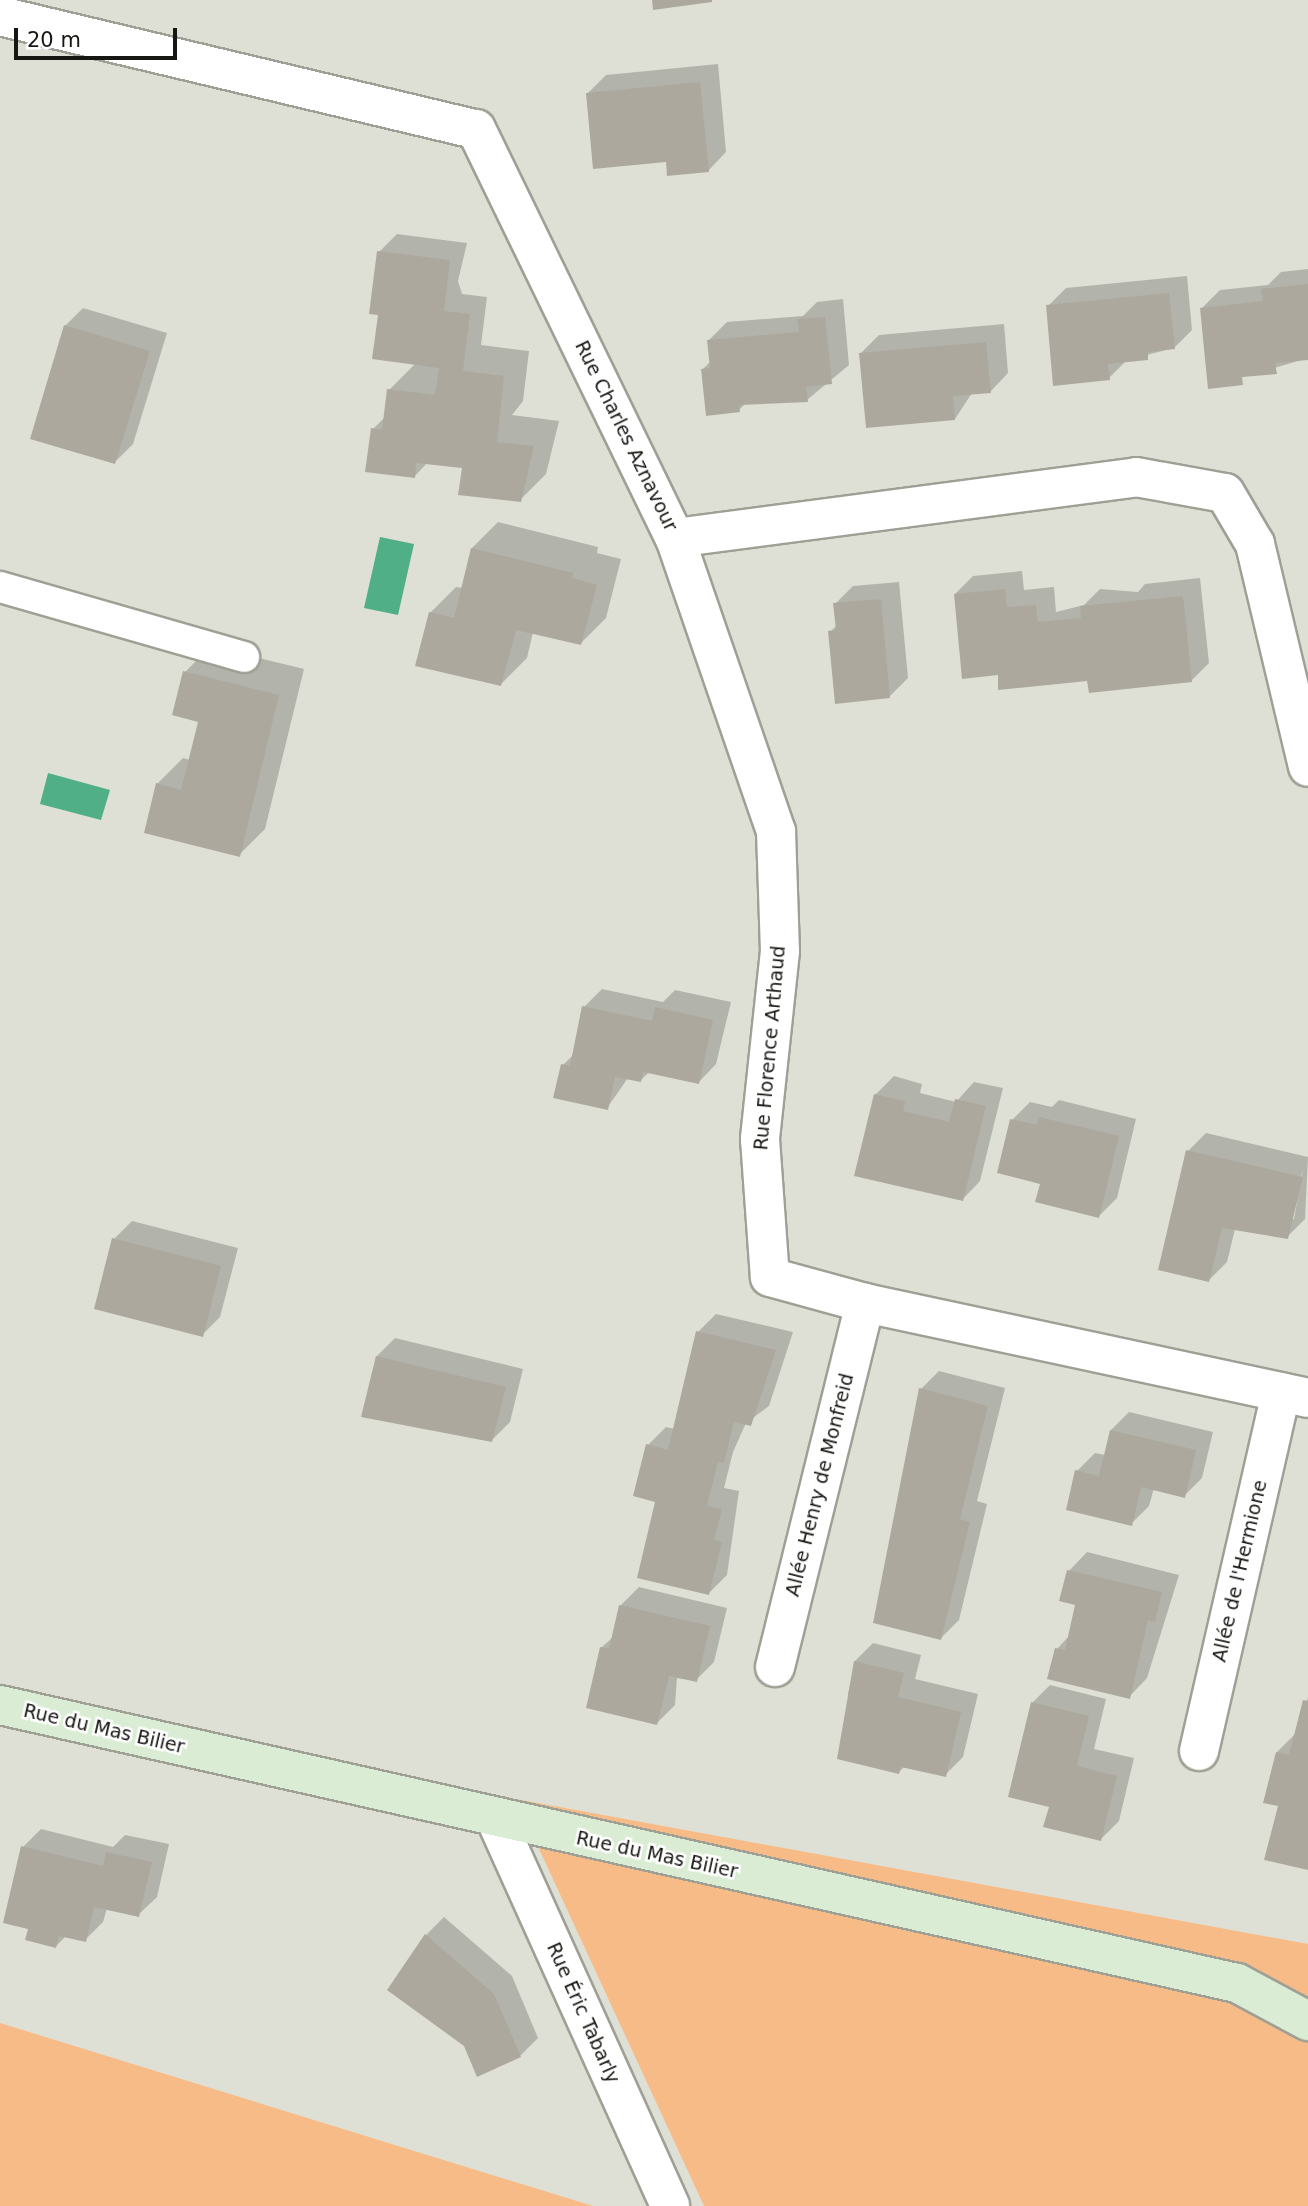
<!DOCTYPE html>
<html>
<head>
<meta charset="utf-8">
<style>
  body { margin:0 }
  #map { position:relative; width:1308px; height:2206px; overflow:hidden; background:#dfe0d5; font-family:"DejaVu Sans",sans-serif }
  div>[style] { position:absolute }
  .green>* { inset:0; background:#f7bb88 }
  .water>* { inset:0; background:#50af87 }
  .shadow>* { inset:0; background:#0003 }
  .building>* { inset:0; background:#ada89e }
  .roads { filter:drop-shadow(2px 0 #9fa095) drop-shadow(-2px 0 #9fa095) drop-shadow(0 2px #9fa095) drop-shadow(0 -2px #9fa095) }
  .lane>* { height:30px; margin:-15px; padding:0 15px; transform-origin:15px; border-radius:15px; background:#fff }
  .street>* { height:38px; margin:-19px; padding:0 19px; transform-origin:19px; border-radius:19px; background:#fff }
  .secondary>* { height:38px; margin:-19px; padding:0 19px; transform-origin:19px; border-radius:19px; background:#daedd4 }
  span { translate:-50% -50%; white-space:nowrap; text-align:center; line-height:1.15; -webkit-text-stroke:5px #fff; paint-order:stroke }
  .street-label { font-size:19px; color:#161612 }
  .scale { position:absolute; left:14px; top:28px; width:163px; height:32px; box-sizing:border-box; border:4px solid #161612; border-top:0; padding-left:9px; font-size:21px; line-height:24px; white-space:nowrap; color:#161612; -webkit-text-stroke:5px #fff; paint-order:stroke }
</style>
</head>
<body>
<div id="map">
  <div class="green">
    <i style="clip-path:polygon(516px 1799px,1308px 1944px,1308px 2206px,704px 2206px)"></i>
    <i style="clip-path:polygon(0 2023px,593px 2206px,0 2206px)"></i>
  </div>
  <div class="water">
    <i style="clip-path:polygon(380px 537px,414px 544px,398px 615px,364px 608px)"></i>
    <i style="clip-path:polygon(48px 773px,110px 790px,101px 820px,40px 804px)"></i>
  </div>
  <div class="shadow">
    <i style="clip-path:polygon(718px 64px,726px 152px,708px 171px,667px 161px,588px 93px,606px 75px)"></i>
    <i style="clip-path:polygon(397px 234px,467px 243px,458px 281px,462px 294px,487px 297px,481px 345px,529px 351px,523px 401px,512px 415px,559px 421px,546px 474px,520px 500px,464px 467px,428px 462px,414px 477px,373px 429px,386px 416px,389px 390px,416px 363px,380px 313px,379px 252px)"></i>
    <i style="clip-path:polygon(1308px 269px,1308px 358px,1209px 387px,1202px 308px,1220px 290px,1268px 285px,1281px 272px)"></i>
    <i style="clip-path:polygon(1187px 276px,1192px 330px,1174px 348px,1127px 360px,1109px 378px,1048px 306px,1066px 288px)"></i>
    <i style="clip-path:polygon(843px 299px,849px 365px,807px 400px,747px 402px,739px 410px,703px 369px,711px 361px,709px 340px,727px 322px,803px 316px,817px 302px)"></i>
    <i style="clip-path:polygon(83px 308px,167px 333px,133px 444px,115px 462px,65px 326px)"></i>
    <i style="clip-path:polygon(1004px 324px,1008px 373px,990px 392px,972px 393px,955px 419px,861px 353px,879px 335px)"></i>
    <i style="clip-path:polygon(498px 522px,598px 547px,597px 553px,621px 559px,606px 618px,580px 644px,533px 632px,527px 658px,501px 684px,430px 613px,456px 587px,463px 588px,472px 548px)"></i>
    <i style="clip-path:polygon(1022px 571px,1024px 590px,1054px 587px,1056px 612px,1084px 605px,1100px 589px,1138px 592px,1145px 584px,1200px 578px,1209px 663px,1191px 681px,999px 674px,955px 594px,973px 576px)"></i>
    <i style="clip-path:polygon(899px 582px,908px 678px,889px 697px,830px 632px,837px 625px,835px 604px,853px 586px)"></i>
    <i style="clip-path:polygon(211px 646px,304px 669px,265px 829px,239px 855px,157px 784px,183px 758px,190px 760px,200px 721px,185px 672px)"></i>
    <i style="clip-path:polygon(602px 989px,663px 1002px,675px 990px,731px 1002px,716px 1064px,698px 1083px,649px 1072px,640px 1081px,628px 1078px,607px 1108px,563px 1065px,575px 1053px,584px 1007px)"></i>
    <i style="clip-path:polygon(894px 1076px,922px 1084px,920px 1093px,956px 1102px,974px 1082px,1003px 1088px,980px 1181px,962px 1200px,875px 1095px)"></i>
    <i style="clip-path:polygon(1059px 1100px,1136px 1119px,1117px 1198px,1099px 1216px,1043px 1178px,1012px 1120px,1030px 1102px,1052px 1107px)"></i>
    <i style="clip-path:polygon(evenodd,1206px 1133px,1308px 1157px,1305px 1219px,1287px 1237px,1235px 1229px,1227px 1262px,1209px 1280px,1188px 1151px,1206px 1133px,1303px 1168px,1294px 1219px,1291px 1219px,1303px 1168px)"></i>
    <i style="clip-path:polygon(132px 1221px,238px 1248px,220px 1317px,202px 1335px,114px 1239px)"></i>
    <i style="clip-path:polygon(716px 1314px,793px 1332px,769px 1406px,746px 1423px,733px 1452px,724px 1488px,739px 1491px,727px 1575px,709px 1593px,657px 1500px,648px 1445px,666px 1427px,675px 1429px,698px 1332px)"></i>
    <i style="clip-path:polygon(395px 1338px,523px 1369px,510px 1422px,492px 1440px,363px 1416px,377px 1356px)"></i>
    <i style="clip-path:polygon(939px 1371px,1005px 1388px,977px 1501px,987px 1504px,959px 1620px,941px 1638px,921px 1389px)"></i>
    <i style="clip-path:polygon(1129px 1412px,1213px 1432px,1202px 1478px,1184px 1496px,1154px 1488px,1149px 1506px,1131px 1524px,1077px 1471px,1095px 1453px,1106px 1455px,1111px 1430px)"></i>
    <i style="clip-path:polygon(1087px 1552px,1179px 1575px,1147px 1678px,1129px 1697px,1057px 1649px,1070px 1635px,1077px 1604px,1069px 1571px)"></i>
    <i style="clip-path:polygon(639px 1587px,727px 1608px,714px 1662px,696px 1680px,677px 1678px,675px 1705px,657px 1723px,601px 1648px,614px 1636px,621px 1605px)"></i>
    <i style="clip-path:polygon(873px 1643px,921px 1655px,915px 1679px,978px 1694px,963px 1757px,945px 1775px,905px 1766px,898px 1773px,848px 1694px,855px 1661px)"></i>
    <i style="clip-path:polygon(1050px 1685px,1106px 1699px,1094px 1749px,1134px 1758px,1119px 1821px,1101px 1839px,1032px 1703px)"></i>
    <i style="clip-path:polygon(1308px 1697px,1308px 1869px,1280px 1805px,1277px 1752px,1295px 1734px)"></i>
    <i style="clip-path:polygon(41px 1829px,113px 1847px,125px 1835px,169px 1844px,157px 1897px,138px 1915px,107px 1908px,103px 1922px,85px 1940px,65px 1937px,56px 1946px,30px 1930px,23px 1847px)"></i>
    <i style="clip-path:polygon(444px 1917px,512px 1976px,538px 2038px,520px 2056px,466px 2045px,426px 1935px)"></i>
  </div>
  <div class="building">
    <i style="clip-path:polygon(652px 0,712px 0,712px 2px,653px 10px)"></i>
    <i style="clip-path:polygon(700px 82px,709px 172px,667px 176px,666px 162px,593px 169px,586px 93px)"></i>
    <i style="clip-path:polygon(377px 251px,450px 260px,444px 311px,470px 314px,463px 371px,504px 376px,497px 442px,534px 446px,521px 502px,458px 495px,462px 468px,416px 463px,415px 478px,365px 472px,371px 428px,382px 430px,387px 389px,435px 395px,439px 368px,372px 359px,378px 315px,369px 314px)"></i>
    <i style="clip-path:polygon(1308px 284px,1308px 360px,1275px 363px,1277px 374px,1242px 377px,1243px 385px,1208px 389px,1200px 308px,1263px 301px,1261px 289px)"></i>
    <i style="clip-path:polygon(1169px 293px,1175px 349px,1148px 352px,1148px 360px,1108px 364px,1110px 380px,1053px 386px,1046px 305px)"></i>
    <i style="clip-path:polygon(825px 317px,832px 384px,806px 387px,808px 402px,739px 405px,740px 412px,706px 416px,701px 369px,710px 368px,707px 340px,799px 332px,797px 319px)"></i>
    <i style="clip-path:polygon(64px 325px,150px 351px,115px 464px,30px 439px)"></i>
    <i style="clip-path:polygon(986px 342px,991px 393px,953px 396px,955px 420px,866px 428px,859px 353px)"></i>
    <i style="clip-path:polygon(471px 548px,573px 573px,572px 578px,597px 585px,581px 645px,516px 630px,501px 686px,415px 666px,429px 612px,454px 618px)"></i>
    <i style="clip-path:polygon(1005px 589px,1007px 607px,1036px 605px,1038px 622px,1081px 618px,1080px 606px,1183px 596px,1192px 682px,1089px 693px,1087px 681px,998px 690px,998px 675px,962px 679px,954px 594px)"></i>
    <i style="clip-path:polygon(881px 599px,890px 698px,835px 704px,828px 631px,836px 630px,833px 603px)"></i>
    <i style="clip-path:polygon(183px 671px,279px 695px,240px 857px,144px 833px,156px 783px,181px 790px,198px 722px,172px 715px)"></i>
    <i style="clip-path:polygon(582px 1006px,652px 1021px,655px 1007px,713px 1020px,699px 1084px,643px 1072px,641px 1082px,615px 1077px,608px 1110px,553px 1098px,561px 1064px,570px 1066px)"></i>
    <i style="clip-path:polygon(874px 1094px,905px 1101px,903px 1111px,949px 1122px,955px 1099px,986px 1106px,963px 1201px,854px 1176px)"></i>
    <i style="clip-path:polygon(1039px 1117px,1119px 1136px,1099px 1218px,1035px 1202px,1040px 1184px,997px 1173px,1010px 1119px,1037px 1125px)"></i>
    <i style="clip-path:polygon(1186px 1150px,1303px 1177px,1288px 1239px,1222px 1228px,1209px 1282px,1158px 1270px)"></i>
    <i style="clip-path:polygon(112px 1238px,221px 1266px,203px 1337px,94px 1309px)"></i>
    <i style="clip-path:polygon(696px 1331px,776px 1350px,751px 1426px,734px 1422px,724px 1463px,718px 1462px,707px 1506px,722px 1509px,714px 1540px,722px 1542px,709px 1595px,637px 1578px,655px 1502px,633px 1496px,646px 1444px,668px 1450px)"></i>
    <i style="clip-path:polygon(376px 1356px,506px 1387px,492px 1442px,361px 1417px)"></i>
    <i style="clip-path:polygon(919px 1388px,988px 1406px,960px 1519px,970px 1522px,941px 1640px,873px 1623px)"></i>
    <i style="clip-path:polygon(1110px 1430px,1196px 1450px,1185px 1498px,1141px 1487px,1132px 1526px,1066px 1510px,1075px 1470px,1099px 1476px)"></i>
    <i style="clip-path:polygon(1067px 1570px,1162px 1592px,1155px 1622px,1148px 1620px,1130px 1699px,1047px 1679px,1055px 1648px,1065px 1650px,1075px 1605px,1059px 1601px)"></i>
    <i style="clip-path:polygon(619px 1605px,710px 1626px,697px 1682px,669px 1676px,657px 1725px,586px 1708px,600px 1647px,609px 1649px)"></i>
    <i style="clip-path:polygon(854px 1661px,904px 1673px,898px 1697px,961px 1712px,946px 1777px,901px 1767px,899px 1774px,837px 1759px)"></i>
    <i style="clip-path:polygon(1303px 1700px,1308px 1701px,1308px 1870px,1264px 1860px,1278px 1806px,1263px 1803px,1276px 1752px,1289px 1755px)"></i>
    <i style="clip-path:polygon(1031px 1702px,1089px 1716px,1077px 1766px,1117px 1776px,1101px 1841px,1043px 1827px,1049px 1807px,1008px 1797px)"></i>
    <i style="clip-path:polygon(21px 1846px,103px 1866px,106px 1852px,152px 1862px,139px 1917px,94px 1907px,86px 1942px,59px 1936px,56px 1948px,25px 1940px,28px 1929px,3px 1923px)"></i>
    <i style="clip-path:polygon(425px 1934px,494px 1994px,521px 2057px,477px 2077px,464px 2046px,387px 1990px)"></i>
  </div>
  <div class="roads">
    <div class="lane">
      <i style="left:0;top:587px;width:254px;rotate:16deg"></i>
    </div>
    <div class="street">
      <i style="left:0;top:16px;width:489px;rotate:13.4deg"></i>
      <i style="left:476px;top:129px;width:455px;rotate:64.1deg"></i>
      <i style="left:675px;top:538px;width:465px;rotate:-7.5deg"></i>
      <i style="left:1136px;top:477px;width:90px;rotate:10.2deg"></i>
      <i style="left:1225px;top:493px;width:59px;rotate:59.5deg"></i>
      <i style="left:1255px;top:544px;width:229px;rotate:76.6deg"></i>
      <i style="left:675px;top:538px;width:310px;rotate:71deg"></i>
      <i style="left:776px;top:831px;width:120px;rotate:88.1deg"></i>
      <i style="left:780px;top:951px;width:189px;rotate:96.1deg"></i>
      <i style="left:760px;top:1139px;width:138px;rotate:85.9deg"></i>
      <i style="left:770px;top:1277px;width:98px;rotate:15.3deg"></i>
      <i style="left:865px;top:1303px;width:453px;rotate:12.1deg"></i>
      <i style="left:775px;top:1667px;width:375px;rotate:-76.1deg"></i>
      <i style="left:1199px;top:1751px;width:368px;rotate:-77.1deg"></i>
      <i style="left:496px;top:1820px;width:423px;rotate:65.7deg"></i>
    </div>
    <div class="secondary">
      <i style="left:0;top:1705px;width:1268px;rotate:12.67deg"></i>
      <i style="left:1237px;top:1983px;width:81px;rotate:28.2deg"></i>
    </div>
  </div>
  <div class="street-label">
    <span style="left:626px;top:436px;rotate:64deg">Rue Charles Aznavour</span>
    <span style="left:770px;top:1048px;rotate:-85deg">Rue Florence Arthaud</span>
    <span style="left:820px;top:1485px;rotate:-76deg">Allée Henry de Monfreid</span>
    <span style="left:1240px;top:1571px;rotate:-77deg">Allée de l'Hermione</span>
    <span style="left:104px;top:1729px;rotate:13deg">Rue du Mas Bilier</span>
    <span style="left:657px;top:1855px;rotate:12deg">Rue du Mas Bilier</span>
    <span style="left:583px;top:2013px;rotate:66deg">Rue Éric Tabarly</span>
  </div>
  <div class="scale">20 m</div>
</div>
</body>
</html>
